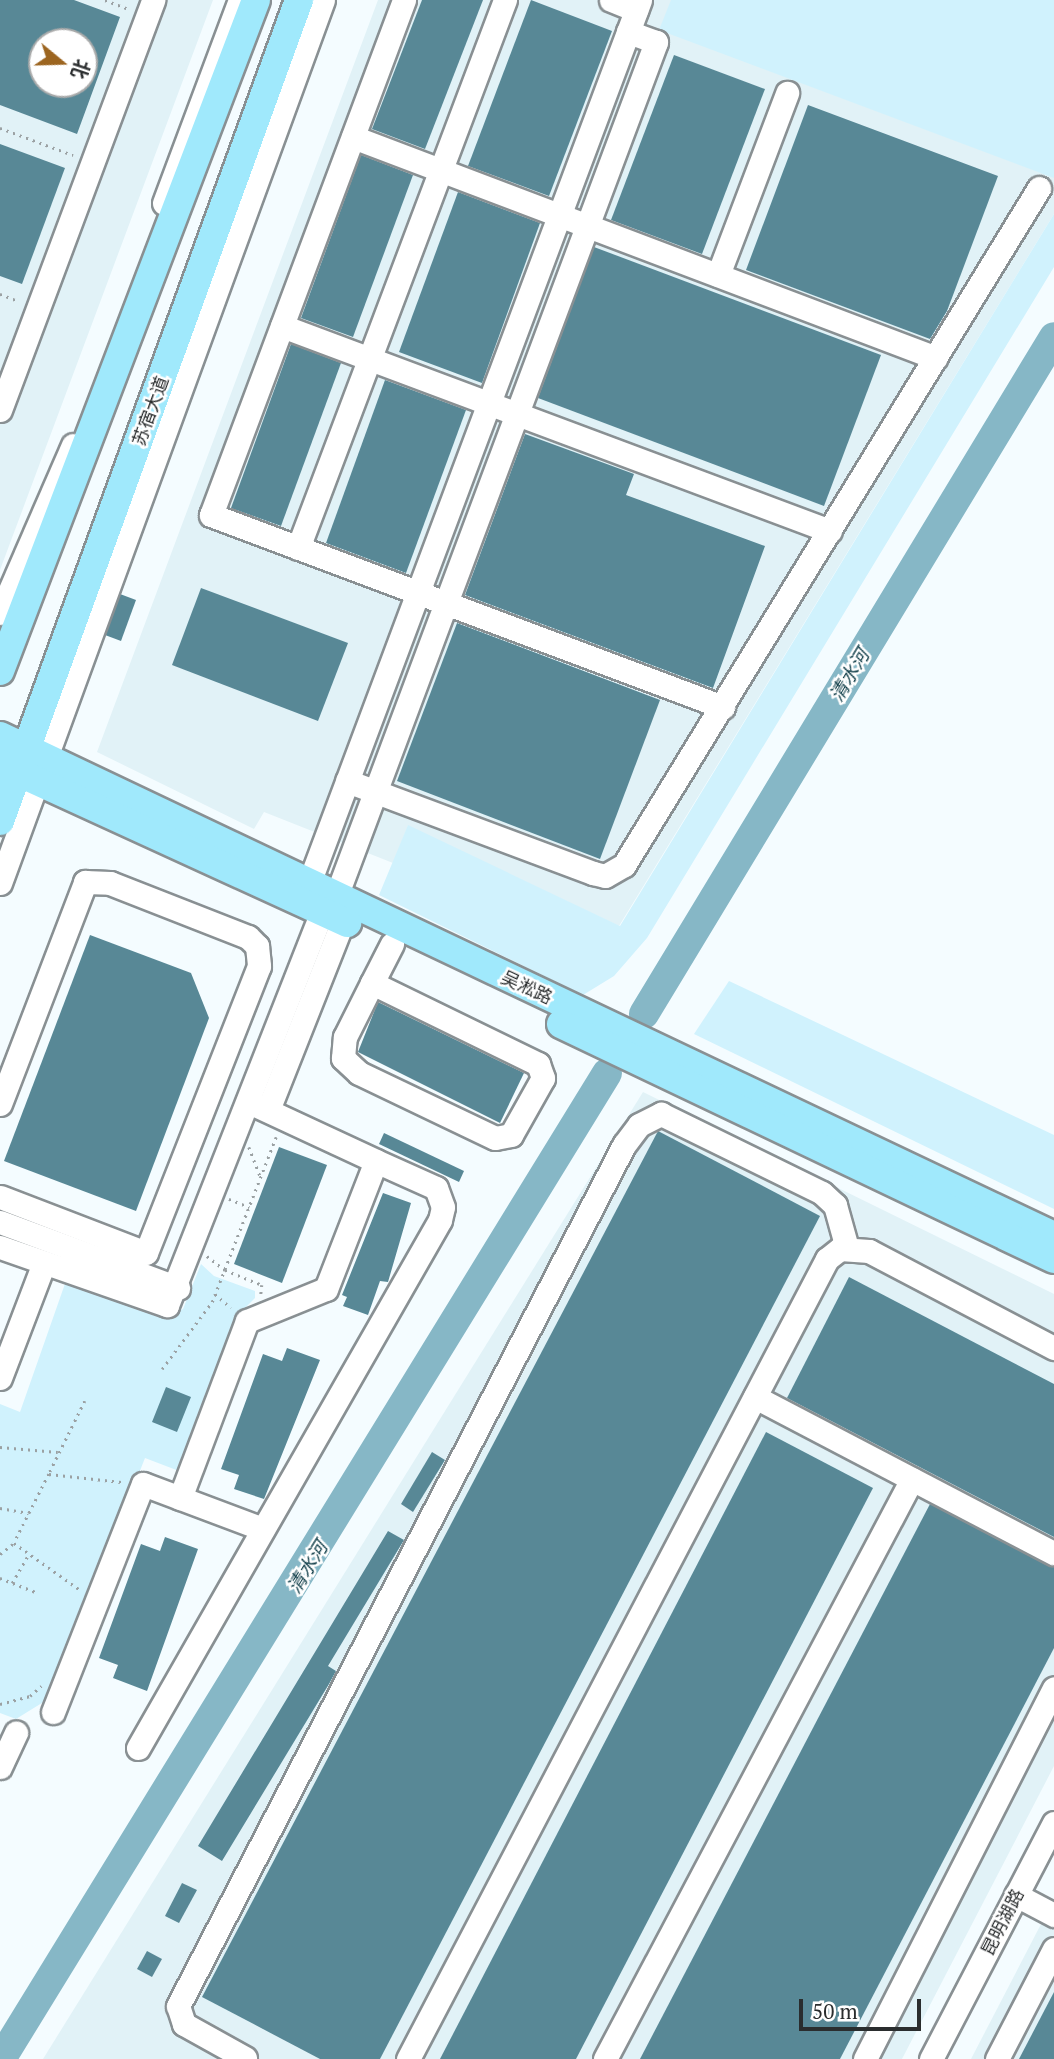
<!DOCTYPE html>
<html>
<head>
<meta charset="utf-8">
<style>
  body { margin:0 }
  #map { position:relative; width:1054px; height:2059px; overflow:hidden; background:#f4fcff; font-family:"PT Serif","Noto Sans SC",serif }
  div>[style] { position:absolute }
  .built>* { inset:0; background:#e1f2f7 }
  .green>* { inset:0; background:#d0f2fd }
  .river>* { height:30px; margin:-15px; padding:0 15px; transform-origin:15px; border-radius:15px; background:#86b7c6 }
  .building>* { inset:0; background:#588896 }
  .path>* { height:2.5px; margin-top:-1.25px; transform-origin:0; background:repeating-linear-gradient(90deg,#9ba1a3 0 2px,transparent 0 7px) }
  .roads { filter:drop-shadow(2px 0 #899093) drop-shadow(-2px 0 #899093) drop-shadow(0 2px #899093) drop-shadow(0 -2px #899093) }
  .minor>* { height:23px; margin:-11.5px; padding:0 11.5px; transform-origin:11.5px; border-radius:11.5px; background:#fff }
  .major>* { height:28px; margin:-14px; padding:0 14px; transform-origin:14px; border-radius:14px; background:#a0e9fc }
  span { translate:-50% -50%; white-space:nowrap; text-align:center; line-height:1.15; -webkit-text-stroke:5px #fff; paint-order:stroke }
  .street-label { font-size:18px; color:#2a2d2e }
  .water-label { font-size:19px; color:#13404b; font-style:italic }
  .north { position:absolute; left:28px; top:28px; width:70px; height:70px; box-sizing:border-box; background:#fff; border:2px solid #aaabab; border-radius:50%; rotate:109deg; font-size:19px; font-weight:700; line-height:28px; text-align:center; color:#2a2d2e }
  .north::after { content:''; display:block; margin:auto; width:24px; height:32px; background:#9c6520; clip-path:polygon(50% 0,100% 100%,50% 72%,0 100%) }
  .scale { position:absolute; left:799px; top:1999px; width:122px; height:32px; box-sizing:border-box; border:4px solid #2a2d2e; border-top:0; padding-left:9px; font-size:21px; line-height:24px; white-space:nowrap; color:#2a2d2e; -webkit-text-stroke:5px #fff; paint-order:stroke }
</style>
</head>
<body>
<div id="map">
  <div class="built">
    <i style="clip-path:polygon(evenodd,0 0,213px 0,0 570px,0 0,42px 42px,84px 42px,84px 84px,42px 84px,42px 42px)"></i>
    <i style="clip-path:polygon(378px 0,1054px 0,1054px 214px,619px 926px,408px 826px,393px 863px,264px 812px,254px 829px,97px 752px)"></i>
    <i style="clip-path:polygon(643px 1092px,1054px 1294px,1054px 1766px,902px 2059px,43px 2059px)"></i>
    <i style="clip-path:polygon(1054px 1899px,1054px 2059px,971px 2059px)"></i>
  </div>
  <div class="green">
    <i style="clip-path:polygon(671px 0,1054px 0,1054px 178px,659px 30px)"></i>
    <i style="clip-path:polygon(1054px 214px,1054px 267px,647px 938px,614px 976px,583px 995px,379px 895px,408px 825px,620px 926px)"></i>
    <i style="clip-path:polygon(729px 981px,1054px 1135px,1054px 1209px,694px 1034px)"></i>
    <i style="clip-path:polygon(201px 1264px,214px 1276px,255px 1291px,255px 1298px,239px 1314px,179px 1471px,145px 1458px,50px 1698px,16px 1719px,0 1713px,0 1404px,20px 1412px,67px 1278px,169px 1315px,183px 1309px)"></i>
  </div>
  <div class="river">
    <i style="left:644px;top:1014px;width:791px;rotate:-58.8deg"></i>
    <i style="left:1px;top:2059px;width:1157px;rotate:-58.42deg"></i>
  </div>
  <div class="building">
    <i style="clip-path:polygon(evenodd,0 0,74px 0,120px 17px,77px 134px,0 105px,0 0,42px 42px,84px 42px,84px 84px,42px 84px,42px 42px)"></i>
    <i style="clip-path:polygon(422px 0,483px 0,425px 149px,372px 129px)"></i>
    <i style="clip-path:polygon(531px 0,612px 31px,549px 196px,468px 166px)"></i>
    <i style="clip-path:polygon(674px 55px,765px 89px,702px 254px,611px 220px)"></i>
    <i style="clip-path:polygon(808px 105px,998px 176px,947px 311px,930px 339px,746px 270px)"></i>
    <i style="clip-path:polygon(0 144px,65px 168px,22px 284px,0 276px)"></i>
    <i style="clip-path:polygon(361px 155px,413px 175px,353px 337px,301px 318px)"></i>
    <i style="clip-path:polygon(458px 192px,540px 223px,482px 383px,399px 352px)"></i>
    <i style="clip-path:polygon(594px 247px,881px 355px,824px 506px,538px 398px)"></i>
    <i style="clip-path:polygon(291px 344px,341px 363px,281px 526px,231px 508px)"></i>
    <i style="clip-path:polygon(385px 380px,466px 410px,406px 573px,326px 543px)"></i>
    <i style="clip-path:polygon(525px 434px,634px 474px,626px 495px,765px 546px,713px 688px,465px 595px)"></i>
    <i style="clip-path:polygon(201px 588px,348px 643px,318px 721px,172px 665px)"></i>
    <i style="clip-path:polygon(120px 594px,136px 600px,121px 641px,105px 635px)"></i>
    <i style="clip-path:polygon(457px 623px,660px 700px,600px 859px,397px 781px)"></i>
    <i style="clip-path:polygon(90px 935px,191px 973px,209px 1018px,136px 1211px,4px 1161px)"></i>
    <i style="clip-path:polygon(378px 1002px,524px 1073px,500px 1123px,358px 1052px)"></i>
    <i style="clip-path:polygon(658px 1131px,820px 1216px,380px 2059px,320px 2059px,202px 1997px)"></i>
    <i style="clip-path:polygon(384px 1133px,464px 1171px,459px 1182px,379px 1144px)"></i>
    <i style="clip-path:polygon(279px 1147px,327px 1165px,282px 1283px,234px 1264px)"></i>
    <i style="clip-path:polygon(383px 1193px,411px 1203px,388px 1282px,380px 1281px,368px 1315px,343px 1306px,347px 1297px,342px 1295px)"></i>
    <i style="clip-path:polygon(849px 1277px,1054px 1384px,1054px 1537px,787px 1398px)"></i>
    <i style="clip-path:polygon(287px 1348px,320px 1360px,264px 1499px,234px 1489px,239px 1475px,221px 1469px,263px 1354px,282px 1361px)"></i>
    <i style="clip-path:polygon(166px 1387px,191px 1397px,177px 1432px,152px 1422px)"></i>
    <i style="clip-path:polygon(766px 1432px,873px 1488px,576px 2059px,440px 2059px)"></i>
    <i style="clip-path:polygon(432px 1452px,445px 1460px,413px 1512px,401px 1504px)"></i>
    <i style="clip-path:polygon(930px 1504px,1054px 1567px,1054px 1648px,840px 2059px,640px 2059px)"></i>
    <i style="clip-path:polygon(388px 1531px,404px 1540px,328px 1666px,336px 1671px,329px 1684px,222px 1861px,198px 1846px)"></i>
    <i style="clip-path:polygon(165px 1537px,198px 1549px,147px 1691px,113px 1678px,118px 1665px,99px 1658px,141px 1544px,160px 1551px)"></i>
    <i style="clip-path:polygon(182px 1883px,197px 1890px,179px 1923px,165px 1916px)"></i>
    <i style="clip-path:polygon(147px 1951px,162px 1959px,152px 1977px,137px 1969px)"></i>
    <i style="clip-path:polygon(1054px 1992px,1054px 2059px,1019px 2059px)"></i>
  </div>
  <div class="path">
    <i style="left:105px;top:0;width:25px;rotate:21deg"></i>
    <i style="left:0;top:128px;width:78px;rotate:20.3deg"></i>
    <i style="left:0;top:294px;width:19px;rotate:21deg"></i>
    <i style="left:249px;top:1147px;width:31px;rotate:69deg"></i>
    <i style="left:229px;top:1199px;width:22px;rotate:22deg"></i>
    <i style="left:207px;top:1256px;width:23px;rotate:38deg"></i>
    <i style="left:225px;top:1270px;width:40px;rotate:22deg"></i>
    <i style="left:262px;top:1285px;width:10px;rotate:96deg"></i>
    <i style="left:215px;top:1294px;width:21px;rotate:41deg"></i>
    <i style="left:162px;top:1369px;width:84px;rotate:-53.3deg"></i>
    <i style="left:212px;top:1302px;width:177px;rotate:-68.8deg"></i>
    <i style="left:85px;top:1401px;width:81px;rotate:116.3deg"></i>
    <i style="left:49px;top:1474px;width:73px;rotate:6.3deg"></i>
    <i style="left:0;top:1447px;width:58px;rotate:4.9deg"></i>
    <i style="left:49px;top:1474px;width:77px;rotate:116.9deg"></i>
    <i style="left:14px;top:1543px;width:80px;rotate:35.3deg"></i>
    <i style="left:0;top:1508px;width:29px;rotate:10deg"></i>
    <i style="left:0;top:1554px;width:18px;rotate:-38deg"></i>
    <i style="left:0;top:1578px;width:41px;rotate:21.5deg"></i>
    <i style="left:12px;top:1583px;width:34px;rotate:-60deg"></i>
    <i style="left:0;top:1704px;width:31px;rotate:-15deg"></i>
    <i style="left:30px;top:1696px;width:15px;rotate:-42deg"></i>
  </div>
  <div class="roads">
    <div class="minor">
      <i style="left:404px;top:0;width:550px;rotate:110.54deg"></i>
      <i style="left:211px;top:515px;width:547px;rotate:20.56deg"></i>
      <i style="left:611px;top:0;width:27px;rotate:22deg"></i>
      <i style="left:353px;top:137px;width:623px;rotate:20.76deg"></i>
      <i style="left:164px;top:203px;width:217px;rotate:-69.5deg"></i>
      <i style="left:718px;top:275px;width:195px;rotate:-69.2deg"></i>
      <i style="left:282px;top:326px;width:585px;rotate:20.51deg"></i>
      <i style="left:0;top:410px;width:438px;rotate:-69.5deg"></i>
      <i style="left:298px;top:548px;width:586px;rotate:-69.31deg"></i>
      <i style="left:0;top:613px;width:183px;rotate:-66.5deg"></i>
      <i style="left:347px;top:781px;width:263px;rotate:20.5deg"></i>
      <i style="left:593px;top:873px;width:12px;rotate:14deg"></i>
      <i style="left:605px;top:876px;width:22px;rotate:-30deg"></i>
      <i style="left:624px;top:865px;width:794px;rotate:-58.49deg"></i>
      <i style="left:0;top:883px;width:940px;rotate:-69.91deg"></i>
      <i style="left:303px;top:899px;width:960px;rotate:-69.45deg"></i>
      <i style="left:331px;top:910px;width:927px;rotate:-69.47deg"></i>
      <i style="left:656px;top:42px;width:30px;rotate:-160deg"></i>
      <i style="left:372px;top:983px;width:185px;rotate:26deg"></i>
      <i style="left:538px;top:1064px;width:15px;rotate:70deg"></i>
      <i style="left:543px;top:1078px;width:65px;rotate:119.3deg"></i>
      <i style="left:511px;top:1135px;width:16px;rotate:169deg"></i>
      <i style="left:495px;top:1138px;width:151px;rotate:-154.5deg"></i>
      <i style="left:359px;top:1073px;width:22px;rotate:-137deg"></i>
      <i style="left:343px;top:1058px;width:21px;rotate:-85deg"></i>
      <i style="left:345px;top:1037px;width:60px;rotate:-63.4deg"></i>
      <i style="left:372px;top:983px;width:44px;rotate:-62.9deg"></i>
      <i style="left:0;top:1104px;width:238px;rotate:-69deg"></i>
      <i style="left:85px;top:882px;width:25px;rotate:2deg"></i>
      <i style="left:110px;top:883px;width:148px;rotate:21.4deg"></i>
      <i style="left:248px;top:937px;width:13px;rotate:45deg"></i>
      <i style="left:257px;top:946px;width:20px;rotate:84deg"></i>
      <i style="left:259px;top:966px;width:308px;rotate:111.5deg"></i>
      <i style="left:146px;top:1253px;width:156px;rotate:-159deg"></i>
      <i style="left:268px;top:1110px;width:220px;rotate:-68.4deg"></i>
      <i style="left:0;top:1222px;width:190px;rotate:20.3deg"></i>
      <i style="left:0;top:1247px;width:177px;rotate:19.2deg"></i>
      <i style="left:167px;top:1305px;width:440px;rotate:-68.5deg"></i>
      <i style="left:0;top:1378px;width:123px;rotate:-69.1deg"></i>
      <i style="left:755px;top:1397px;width:337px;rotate:27.6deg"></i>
      <i style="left:180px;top:1498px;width:189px;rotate:-69.3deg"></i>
      <i style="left:247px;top:1321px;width:85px;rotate:-22.1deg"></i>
      <i style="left:326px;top:1289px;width:137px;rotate:-68.7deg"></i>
      <i style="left:376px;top:1161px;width:140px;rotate:-155.1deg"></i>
      <i style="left:53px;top:1712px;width:245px;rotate:-68.5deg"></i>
      <i style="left:143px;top:1484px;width:128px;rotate:20.6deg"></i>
      <i style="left:138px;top:1748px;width:608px;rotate:-60.23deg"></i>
      <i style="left:440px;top:1220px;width:13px;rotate:-77deg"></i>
      <i style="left:443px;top:1207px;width:20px;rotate:-110deg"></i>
      <i style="left:436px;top:1188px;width:66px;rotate:-155.8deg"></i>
      <i style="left:0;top:1767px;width:38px;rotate:-65deg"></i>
      <i style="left:1016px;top:1895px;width:43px;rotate:27.8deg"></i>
      <i style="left:245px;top:2058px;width:70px;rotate:-150.9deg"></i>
      <i style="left:184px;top:2024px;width:19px;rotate:-108deg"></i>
      <i style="left:178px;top:2006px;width:970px;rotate:-62.62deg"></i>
      <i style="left:624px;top:1145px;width:25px;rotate:-53deg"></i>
      <i style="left:639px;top:1125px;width:25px;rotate:-27deg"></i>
      <i style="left:661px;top:1114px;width:179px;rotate:26.1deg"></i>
      <i style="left:822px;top:1193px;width:18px;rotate:43deg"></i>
      <i style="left:835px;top:1205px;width:45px;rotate:74.4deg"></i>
      <i style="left:408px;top:2059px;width:903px;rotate:-62.36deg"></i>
      <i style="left:827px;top:1259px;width:16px;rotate:-38deg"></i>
      <i style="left:840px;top:1249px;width:29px;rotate:4deg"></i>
      <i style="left:869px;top:1251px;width:209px;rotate:27.7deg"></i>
      <i style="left:605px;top:2059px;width:656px;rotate:-62.11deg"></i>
      <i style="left:865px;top:2059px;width:416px;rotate:-63deg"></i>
      <i style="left:931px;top:2059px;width:266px;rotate:-62.5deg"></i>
      <i style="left:997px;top:2059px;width:124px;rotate:-62.6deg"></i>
    </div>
    <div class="major">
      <i style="left:0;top:671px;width:718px;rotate:-69.12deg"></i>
      <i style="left:0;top:736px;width:1167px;rotate:25.38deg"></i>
      <i style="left:0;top:764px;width:382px;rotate:24.6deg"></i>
      <i style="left:0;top:821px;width:874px;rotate:-69.99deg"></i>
      <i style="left:561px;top:1024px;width:546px;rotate:25.49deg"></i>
    </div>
  </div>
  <div class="street-label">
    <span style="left:150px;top:411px;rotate:-70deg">苏宿大道</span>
    <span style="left:527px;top:987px;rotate:25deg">吴淞路</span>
    <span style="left:1002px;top:1922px;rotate:-63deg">昆明湖路</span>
  </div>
  <div class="water-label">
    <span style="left:849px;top:675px;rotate:-59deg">清水河</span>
    <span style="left:307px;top:1567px;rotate:-58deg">清水河</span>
  </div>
  <div class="north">北</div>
  <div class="scale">50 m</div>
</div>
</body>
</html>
